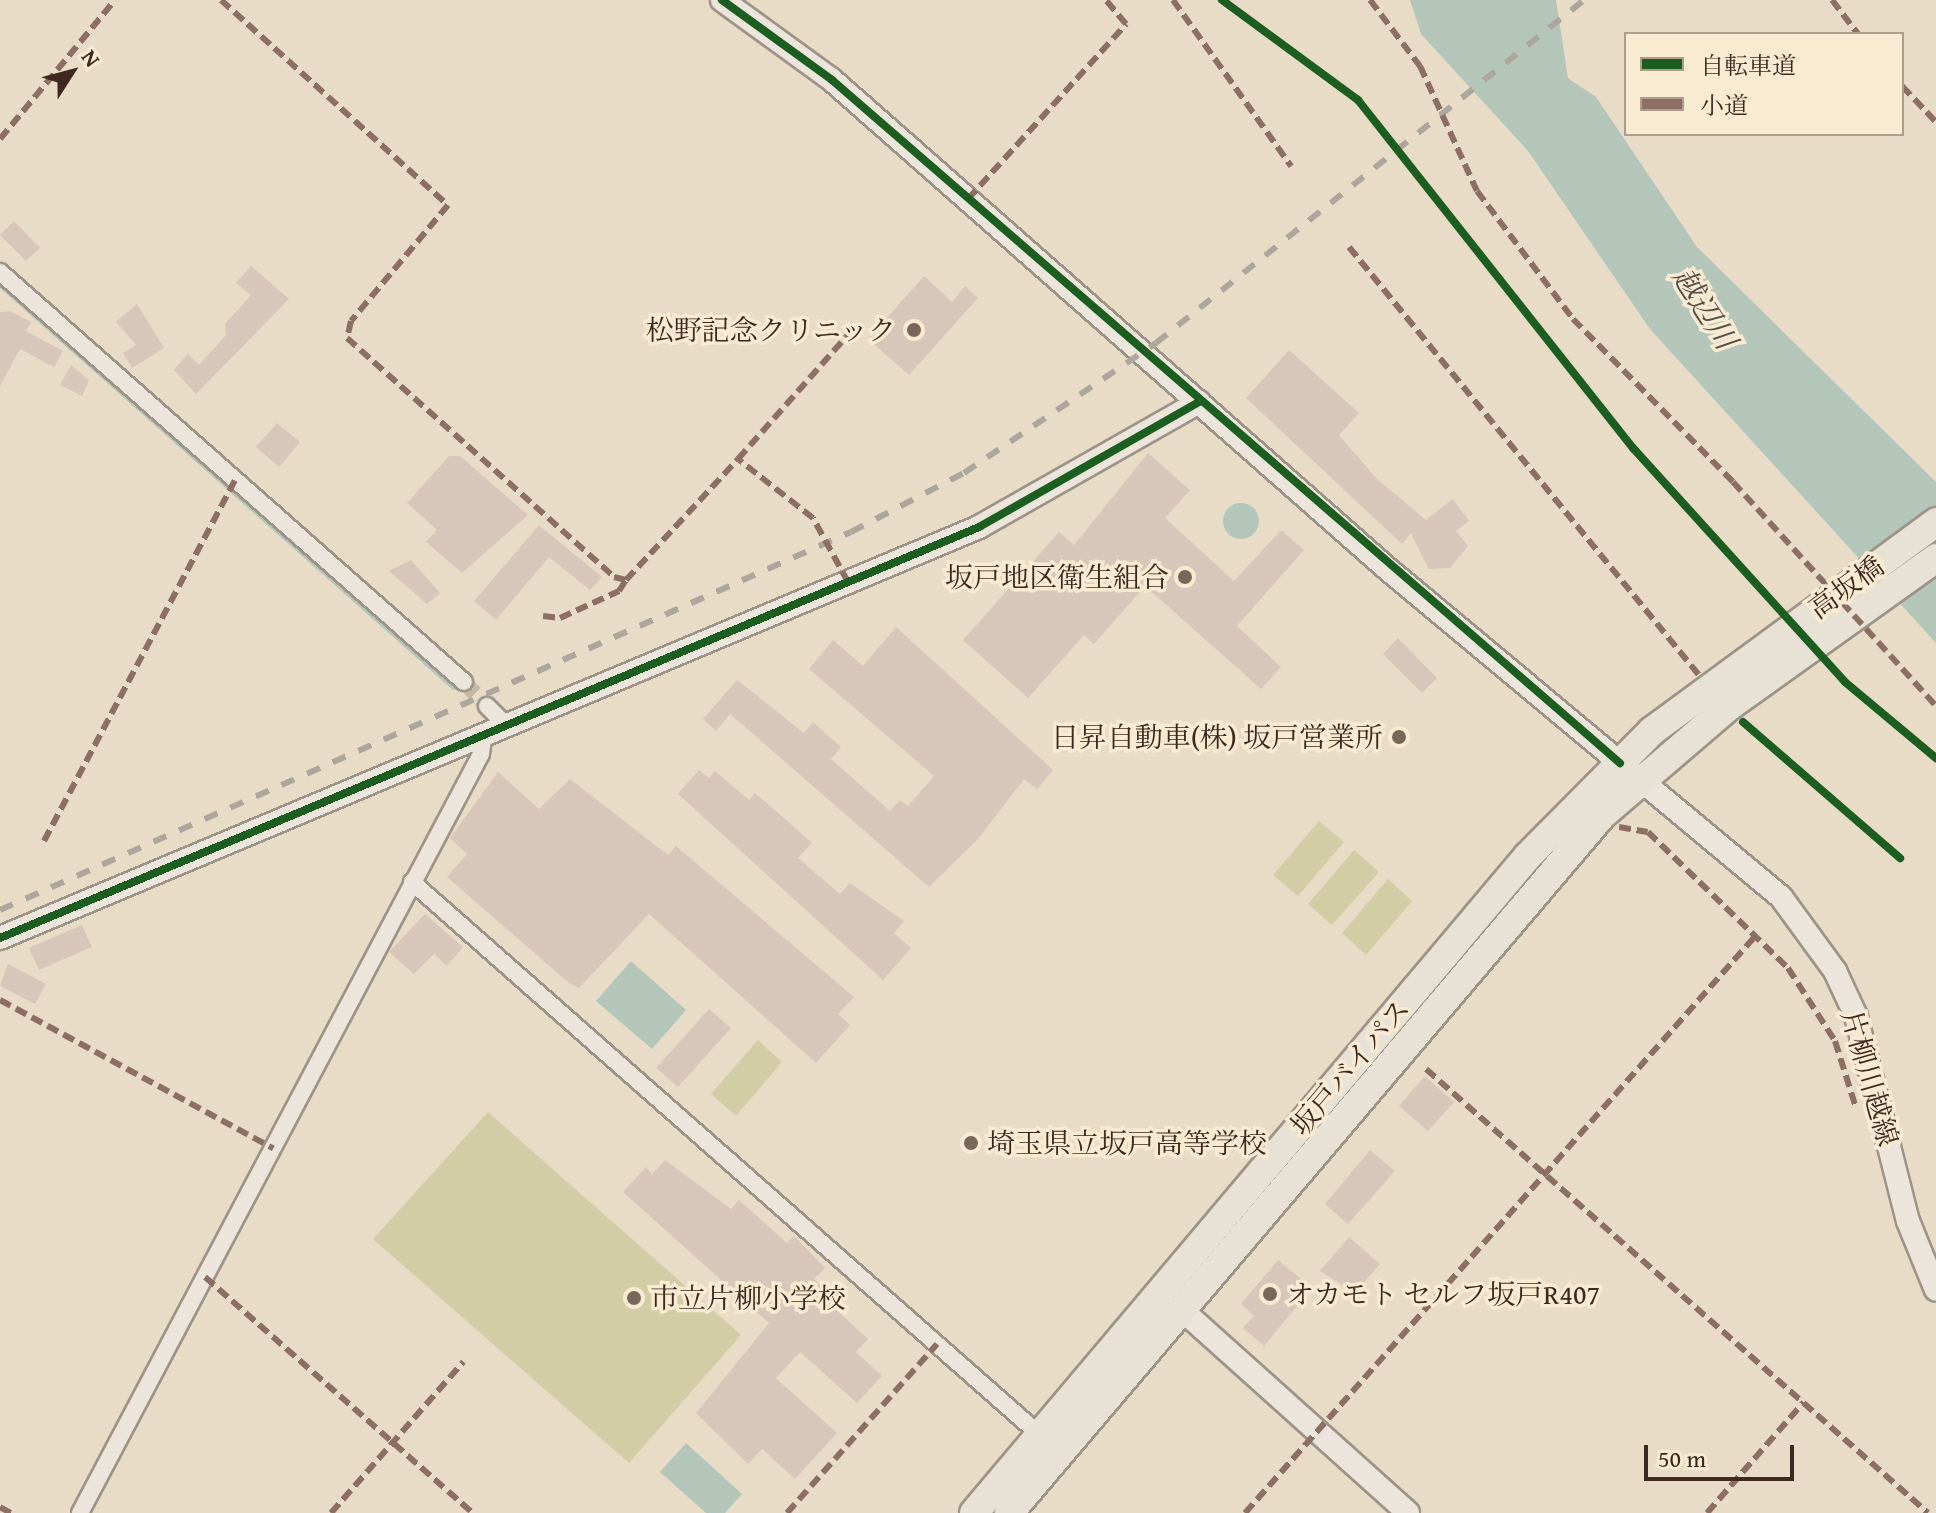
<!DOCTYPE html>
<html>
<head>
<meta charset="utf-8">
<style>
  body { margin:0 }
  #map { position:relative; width:1936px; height:1513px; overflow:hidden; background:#e8dcc7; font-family:"Gentium Book Plus","Noto Serif JP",serif }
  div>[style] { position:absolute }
  .green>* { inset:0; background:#d3cda6 }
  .water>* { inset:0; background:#b4c6ba }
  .round { border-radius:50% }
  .stream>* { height:6px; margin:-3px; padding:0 3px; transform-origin:3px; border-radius:3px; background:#b4c6ba }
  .building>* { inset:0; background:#d9c6ba }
  .street-tunnel>* { height:16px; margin-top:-8px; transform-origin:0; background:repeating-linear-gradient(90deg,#c6b8a5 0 16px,transparent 0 24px) }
  .roads { filter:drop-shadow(2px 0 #9d9387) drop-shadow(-2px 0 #9d9387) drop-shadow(0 2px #9d9387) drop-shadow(0 -2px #9d9387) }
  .street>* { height:16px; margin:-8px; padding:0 8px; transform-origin:8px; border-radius:8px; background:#ebe5db }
  .secondary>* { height:22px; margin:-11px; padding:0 11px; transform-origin:11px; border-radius:11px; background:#ebe5db }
  .highway>* { height:28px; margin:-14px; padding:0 14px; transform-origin:14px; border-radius:14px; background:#e8e1d5 }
  .rail>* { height:6px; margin-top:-3px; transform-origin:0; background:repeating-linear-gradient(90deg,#aca69d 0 14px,transparent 0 28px) }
  .quiet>* { height:6px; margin-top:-3px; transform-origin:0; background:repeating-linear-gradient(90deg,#8d6e63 0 12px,transparent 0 18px) }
  .cycleway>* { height:8px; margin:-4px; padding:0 4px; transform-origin:4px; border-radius:4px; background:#1b5e20 }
  .dots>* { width:22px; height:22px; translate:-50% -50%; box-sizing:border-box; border:4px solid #f8ebd2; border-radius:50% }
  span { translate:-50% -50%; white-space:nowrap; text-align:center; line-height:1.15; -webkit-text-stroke:7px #f8ebd2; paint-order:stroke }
  .poi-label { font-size:28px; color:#3f281f }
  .right { translate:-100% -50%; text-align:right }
  .left { translate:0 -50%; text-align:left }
  .street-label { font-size:28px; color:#3f281f }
  .water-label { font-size:30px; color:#564d44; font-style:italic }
  .legend { position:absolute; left:1624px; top:32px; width:280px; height:104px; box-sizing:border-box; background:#f8ebd2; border:2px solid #ae9d8a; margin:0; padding:10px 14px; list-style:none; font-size:24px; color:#3f281f }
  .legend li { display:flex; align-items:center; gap:16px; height:40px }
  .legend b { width:40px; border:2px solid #ae9d8a }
  .north { position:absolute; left:32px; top:32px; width:80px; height:80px; -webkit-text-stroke:6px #f8ebd2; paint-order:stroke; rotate:54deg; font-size:22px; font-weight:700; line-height:32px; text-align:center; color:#3f281f }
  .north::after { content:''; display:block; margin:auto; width:28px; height:36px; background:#3f281f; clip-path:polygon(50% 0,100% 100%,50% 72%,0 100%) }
  .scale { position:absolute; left:1644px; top:1445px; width:150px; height:36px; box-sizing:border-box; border:4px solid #3f281f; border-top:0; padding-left:10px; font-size:24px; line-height:28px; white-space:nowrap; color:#3f281f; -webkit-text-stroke:6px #f8ebd2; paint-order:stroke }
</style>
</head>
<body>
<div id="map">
  <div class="green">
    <i style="clip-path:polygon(1319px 821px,1344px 842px,1298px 896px,1273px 875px)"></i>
    <i style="clip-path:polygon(1354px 850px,1379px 872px,1332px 925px,1308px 904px)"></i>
    <i style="clip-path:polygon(1388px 879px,1412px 901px,1366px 955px,1342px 933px)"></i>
    <i style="clip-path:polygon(758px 1040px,782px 1062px,736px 1116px,711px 1094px)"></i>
    <i style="clip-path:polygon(488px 1112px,741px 1335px,629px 1463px,373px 1239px)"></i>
  </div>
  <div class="water">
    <i style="clip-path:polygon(1410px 0,1556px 0,1568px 78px,1596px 97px,1697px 247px,1936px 482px,1936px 643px,1650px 329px,1528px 151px,1421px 34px)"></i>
    <i class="round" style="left:1223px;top:503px;width:36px;height:36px"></i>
    <i style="clip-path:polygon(631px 961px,686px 1010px,652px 1049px,596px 1001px)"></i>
    <i style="clip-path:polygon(686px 1443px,742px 1494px,725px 1513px,706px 1513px,660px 1472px)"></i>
  </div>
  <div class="stream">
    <i style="left:0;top:284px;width:607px;rotate:41.59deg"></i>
  </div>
  <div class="building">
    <i style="clip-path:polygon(14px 221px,40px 248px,26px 261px,0 235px)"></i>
    <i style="clip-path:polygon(251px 266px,289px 299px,196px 394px,174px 370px,188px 354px,199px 365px,226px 335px,225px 324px,251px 295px,236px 283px)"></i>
    <i style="clip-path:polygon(924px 276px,952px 302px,965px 286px,978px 298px,909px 375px,868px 339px)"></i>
    <i style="clip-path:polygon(137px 304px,164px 348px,132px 368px,123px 353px,136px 345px,116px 322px)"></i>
    <i style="clip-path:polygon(10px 311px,31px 322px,26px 331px,63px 351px,54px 367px,20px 349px,0 386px,0 312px)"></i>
    <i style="clip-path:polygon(1289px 350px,1359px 413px,1339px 435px,1377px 479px,1426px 520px,1453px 499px,1469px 521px,1456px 531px,1468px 546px,1450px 568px,1429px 569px,1411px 533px,1402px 544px,1246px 398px)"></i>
    <i style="clip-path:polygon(71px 365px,89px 380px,82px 396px,60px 385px)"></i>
    <i style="clip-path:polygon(277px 423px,300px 442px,279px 467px,256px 447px)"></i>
    <i style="clip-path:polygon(1148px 453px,1190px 490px,1165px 518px,1234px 581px,1281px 530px,1304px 550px,1237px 626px,1281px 667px,1261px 689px,1145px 586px,1094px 644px,1084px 635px,1028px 698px,963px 640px,1059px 532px,1074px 545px)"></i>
    <i style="clip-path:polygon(449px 456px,460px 456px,528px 515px,462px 573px,426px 542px,437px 530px,407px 503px)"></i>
    <i style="clip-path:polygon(539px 525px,602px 577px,590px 590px,549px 557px,496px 620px,474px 601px)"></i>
    <i style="clip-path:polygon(411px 560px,440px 593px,427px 604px,389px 571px)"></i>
    <i style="clip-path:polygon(896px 627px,1053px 770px,1037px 789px,1024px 779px,978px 839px,929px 887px,730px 714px,716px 731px,703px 719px,737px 680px,804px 733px,813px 722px,824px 732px,841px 747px,831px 759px,890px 811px,900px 800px,908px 806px,934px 776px,809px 669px,833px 640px,863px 666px)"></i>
    <i style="clip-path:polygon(1398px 638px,1437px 678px,1422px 693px,1383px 654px)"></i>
    <i style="clip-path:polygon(699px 770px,709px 778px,715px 771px,749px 800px,755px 793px,784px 818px,812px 843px,798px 858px,840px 894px,850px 883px,904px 921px,894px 933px,911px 948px,883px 980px,678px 794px)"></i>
    <i style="clip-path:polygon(498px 772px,539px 809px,570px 779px,668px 855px,676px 846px,854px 997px,838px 1014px,850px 1025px,816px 1063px,649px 914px,579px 988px,569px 983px,447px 877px,467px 854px,450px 838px)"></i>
    <i style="clip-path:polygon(425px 914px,463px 947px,447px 966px,434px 954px,414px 974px,389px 952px)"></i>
    <i style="clip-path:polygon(82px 925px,92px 947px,39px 970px,29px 948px)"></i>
    <i style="clip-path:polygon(8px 964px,46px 984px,35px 1004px,0 986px)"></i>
    <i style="clip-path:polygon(709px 1009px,731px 1028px,678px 1087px,656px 1068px)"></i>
    <i style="clip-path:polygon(1425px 1076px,1454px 1102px,1428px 1131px,1399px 1106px)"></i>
    <i style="clip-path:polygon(1370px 1150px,1395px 1171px,1348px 1224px,1325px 1204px)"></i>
    <i style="clip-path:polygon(665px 1160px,731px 1209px,739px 1200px,787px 1243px,794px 1236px,825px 1268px,814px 1279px,838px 1301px,832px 1306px,868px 1339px,856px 1352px,882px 1376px,857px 1403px,800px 1352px,776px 1378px,837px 1433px,795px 1479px,762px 1449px,748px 1464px,696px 1413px,769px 1323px,623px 1192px,646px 1167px,652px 1174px)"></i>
    <i style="clip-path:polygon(1349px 1237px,1380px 1264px,1355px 1293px,1320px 1271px)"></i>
    <i style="clip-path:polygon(1278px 1260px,1312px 1288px,1264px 1346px,1243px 1328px,1254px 1316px,1241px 1304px)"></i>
  </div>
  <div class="street-tunnel">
    <i style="left:464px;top:682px;width:33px;rotate:46deg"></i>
  </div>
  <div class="roads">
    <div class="street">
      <i style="left:0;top:272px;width:619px;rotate:41.46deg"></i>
      <i style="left:487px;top:706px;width:24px;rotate:45deg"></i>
      <i style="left:412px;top:882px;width:837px;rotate:41.37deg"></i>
      <i style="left:80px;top:1513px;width:858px;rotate:-62.15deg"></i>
      <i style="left:481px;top:754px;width:22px;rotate:-82deg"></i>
    </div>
    <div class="secondary">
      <i style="left:722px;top:0;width:136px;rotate:36deg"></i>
      <i style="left:832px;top:80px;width:743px;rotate:41.35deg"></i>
      <i style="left:1390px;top:571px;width:509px;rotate:39.82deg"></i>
      <i style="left:1781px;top:897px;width:92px;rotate:53.9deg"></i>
      <i style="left:1835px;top:971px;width:50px;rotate:65deg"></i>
      <i style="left:1856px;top:1016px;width:211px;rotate:75.8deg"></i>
      <i style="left:1908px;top:1221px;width:74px;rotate:67.9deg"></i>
      <i style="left:0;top:938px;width:1062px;rotate:-22.77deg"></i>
      <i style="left:979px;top:527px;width:253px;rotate:-29.6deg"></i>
      <i style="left:1181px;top:1309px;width:305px;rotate:41.9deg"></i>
    </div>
    <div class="highway">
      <i style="left:974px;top:1513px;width:859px;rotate:-49.86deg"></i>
      <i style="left:1528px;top:856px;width:176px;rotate:-45.2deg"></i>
      <i style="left:1652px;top:731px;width:353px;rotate:-36.3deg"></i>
      <i style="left:1009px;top:1513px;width:916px;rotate:-49.65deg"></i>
      <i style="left:1602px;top:815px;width:166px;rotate:-40.6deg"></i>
      <i style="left:1728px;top:707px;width:256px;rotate:-35.6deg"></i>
    </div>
  </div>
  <div class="rail">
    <i style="left:0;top:910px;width:931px;rotate:-23.95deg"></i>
    <i style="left:851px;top:532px;width:127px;rotate:-27.6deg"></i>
    <i style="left:964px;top:473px;width:232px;rotate:-34.1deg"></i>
    <i style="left:1156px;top:343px;width:548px;rotate:-38.71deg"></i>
  </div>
  <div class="quiet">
    <i style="left:221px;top:0;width:306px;rotate:42.1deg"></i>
    <i style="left:448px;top:205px;width:151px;rotate:129.9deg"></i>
    <i style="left:351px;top:321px;width:17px;rotate:103deg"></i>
    <i style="left:347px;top:338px;width:358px;rotate:41.8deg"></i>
    <i style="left:614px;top:577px;width:12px;rotate:14deg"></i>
    <i style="left:626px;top:580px;width:165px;rotate:-47.2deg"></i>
    <i style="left:1173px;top:0;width:204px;rotate:54.6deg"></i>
    <i style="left:1370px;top:0;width:83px;rotate:52.9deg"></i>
    <i style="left:1420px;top:66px;width:137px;rotate:65.5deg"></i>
    <i style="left:1477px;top:191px;width:160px;rotate:53.1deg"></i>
    <i style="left:1573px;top:319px;width:228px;rotate:45.5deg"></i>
    <i style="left:1733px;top:482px;width:302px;rotate:47.8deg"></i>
    <i style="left:1832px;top:0;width:43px;rotate:52.6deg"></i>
    <i style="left:1902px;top:86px;width:50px;rotate:46.6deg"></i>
    <i style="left:0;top:139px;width:180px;rotate:-50.4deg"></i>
    <i style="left:968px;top:199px;width:236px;rotate:-47.9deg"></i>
    <i style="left:1126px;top:24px;width:31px;rotate:-130deg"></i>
    <i style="left:1349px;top:247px;width:553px;rotate:50.73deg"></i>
    <i style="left:848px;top:582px;width:73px;rotate:-118.7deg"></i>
    <i style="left:813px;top:518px;width:95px;rotate:-141.8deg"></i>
    <i style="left:738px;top:459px;width:172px;rotate:-48.5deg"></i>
    <i style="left:543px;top:616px;width:17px;rotate:7deg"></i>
    <i style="left:560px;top:618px;width:65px;rotate:-24.6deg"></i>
    <i style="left:619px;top:591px;width:13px;rotate:-58deg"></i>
    <i style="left:1619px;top:827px;width:29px;rotate:10deg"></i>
    <i style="left:1648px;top:832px;width:195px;rotate:44.2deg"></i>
    <i style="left:1788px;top:968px;width:87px;rotate:57.2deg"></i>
    <i style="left:1835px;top:1041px;width:67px;rotate:72.6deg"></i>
    <i style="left:44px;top:841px;width:408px;rotate:-62.1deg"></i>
    <i style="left:0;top:1000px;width:311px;rotate:28.5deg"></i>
    <i style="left:1426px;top:1069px;width:670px;rotate:41.49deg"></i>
    <i style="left:205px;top:1277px;width:357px;rotate:41.4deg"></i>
    <i style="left:0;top:1507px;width:13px;rotate:29deg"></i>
    <i style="left:331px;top:1513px;width:201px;rotate:-48.8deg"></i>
    <i style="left:787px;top:1513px;width:226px;rotate:-48.4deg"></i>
    <i style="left:1245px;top:1513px;width:773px;rotate:-48.51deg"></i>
    <i style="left:1707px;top:1513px;width:147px;rotate:-48.9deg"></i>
  </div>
  <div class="cycleway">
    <i style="left:722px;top:0;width:136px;rotate:36deg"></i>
    <i style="left:832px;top:80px;width:1043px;rotate:40.92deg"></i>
    <i style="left:1222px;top:0;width:169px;rotate:36.3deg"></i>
    <i style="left:1358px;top:100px;width:444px;rotate:51.7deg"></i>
    <i style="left:1633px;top:448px;width:316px;rotate:47.8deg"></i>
    <i style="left:1845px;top:682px;width:119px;rotate:39.9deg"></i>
    <i style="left:1743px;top:722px;width:208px;rotate:40.9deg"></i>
    <i style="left:0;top:938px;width:1062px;rotate:-22.77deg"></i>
    <i style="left:979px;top:527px;width:253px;rotate:-29.6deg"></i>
  </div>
  <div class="dots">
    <i style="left:914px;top:330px;background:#7a675a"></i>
    <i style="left:1185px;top:577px;background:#7a675a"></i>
    <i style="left:1399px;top:737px;background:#7a675a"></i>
    <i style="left:971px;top:1143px;background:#7a675a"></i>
    <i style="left:1270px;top:1294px;background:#7a675a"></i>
    <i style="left:634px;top:1298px;background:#7a675a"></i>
  </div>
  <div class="poi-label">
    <span class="right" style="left:896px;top:330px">松野記念クリニック</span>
    <span class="right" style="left:1169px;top:577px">坂戸地区衛生組合</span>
    <span class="right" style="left:1383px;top:737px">日昇自動車(株) 坂戸営業所</span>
    <span class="left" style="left:987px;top:1143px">埼玉県立坂戸高等学校</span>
    <span class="left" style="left:1286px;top:1294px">オカモト セルフ坂戸R407</span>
    <span class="left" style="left:650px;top:1298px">市立片柳小学校</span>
  </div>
  <div class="street-label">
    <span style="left:1846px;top:587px;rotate:-36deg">高坂橋</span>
    <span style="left:1350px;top:1067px;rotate:-50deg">坂戸バイパス</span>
    <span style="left:1870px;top:1078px;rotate:74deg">片柳川越線</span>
  </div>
  <div class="water-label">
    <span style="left:1705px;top:308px;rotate:57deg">越辺川</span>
  </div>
  <ul class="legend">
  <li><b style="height:10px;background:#1b5e20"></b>自転車道</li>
  <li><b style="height:10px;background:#8d6e63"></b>小道</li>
  </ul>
  <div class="north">N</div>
  <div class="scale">50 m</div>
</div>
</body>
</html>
